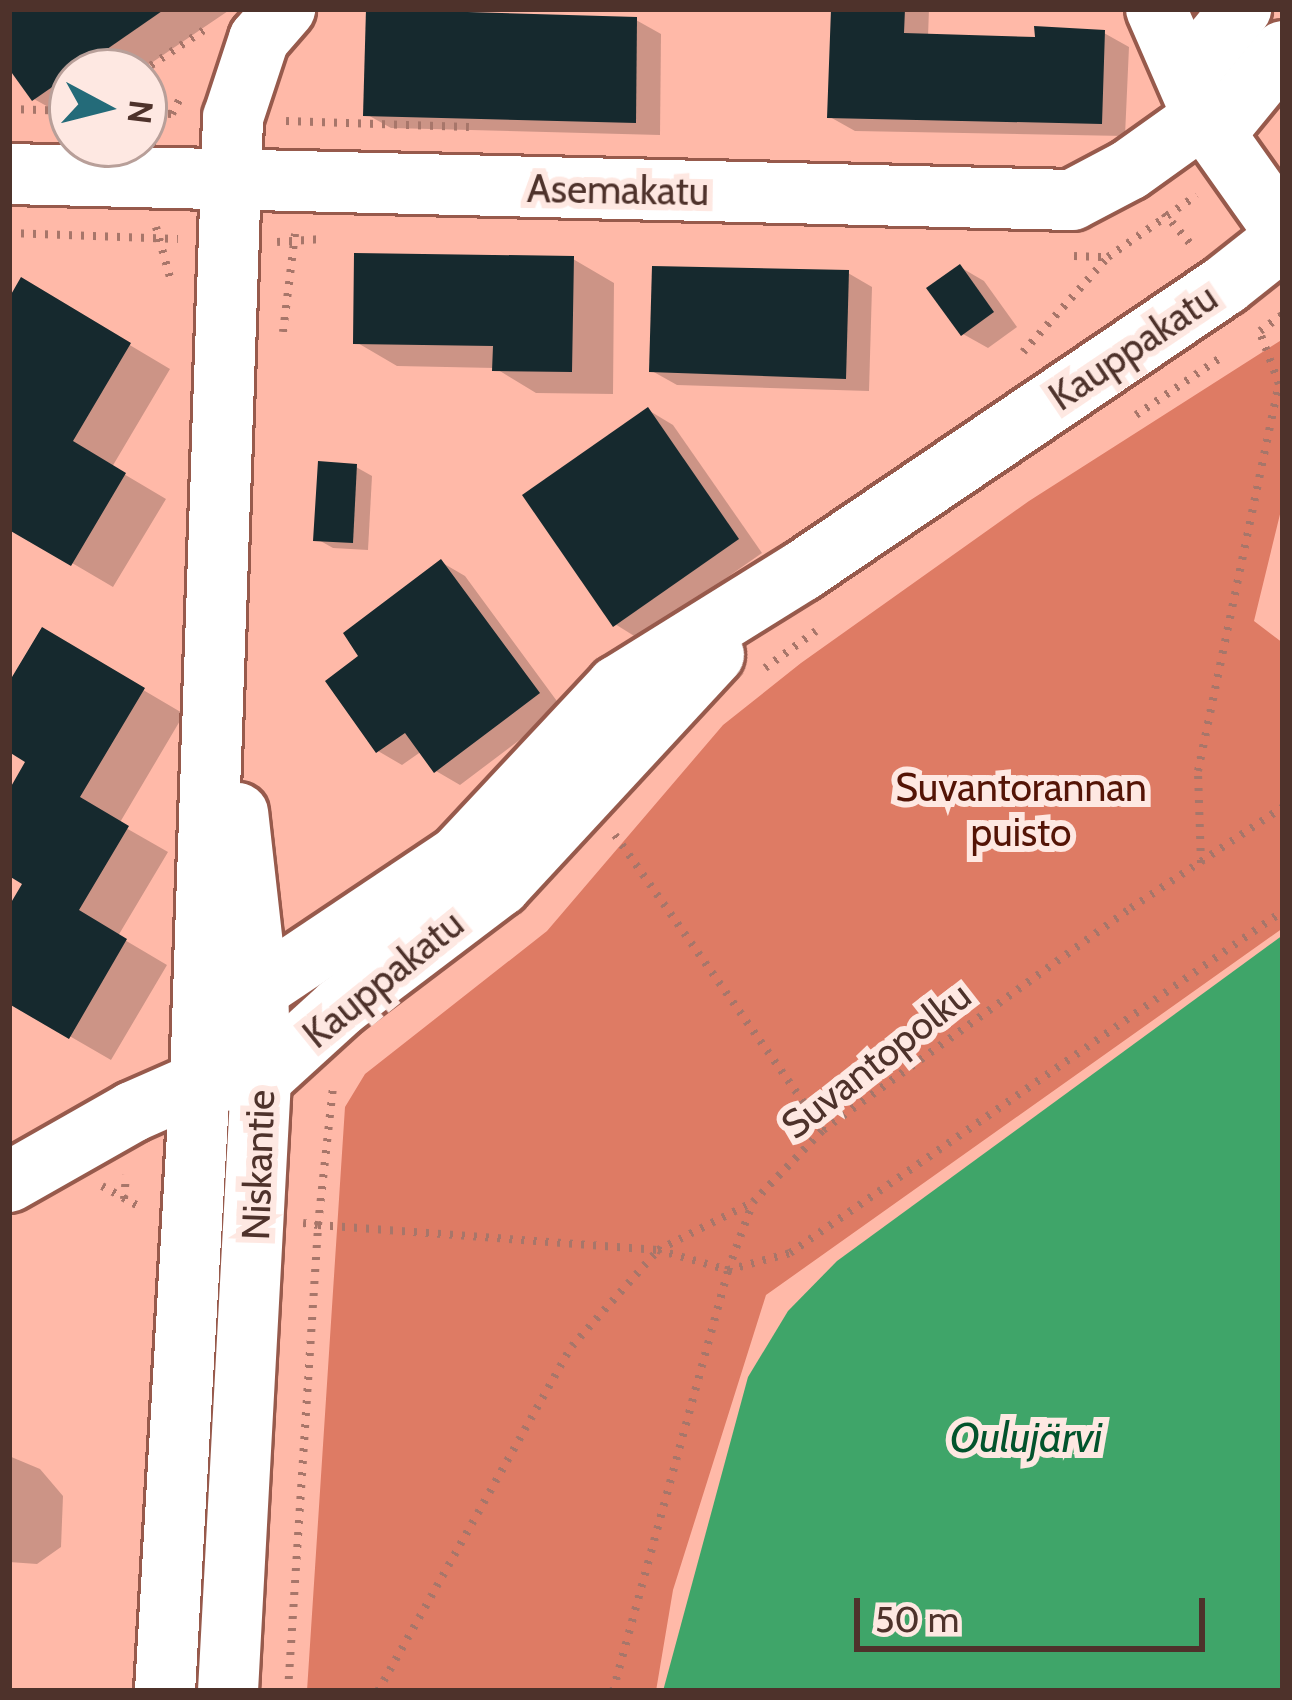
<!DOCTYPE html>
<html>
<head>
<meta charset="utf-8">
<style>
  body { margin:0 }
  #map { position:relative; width:1292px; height:1700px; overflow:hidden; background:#ffb9a8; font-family:Cabin,sans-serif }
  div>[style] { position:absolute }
  .green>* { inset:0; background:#de7b64 }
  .water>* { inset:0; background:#3fa569 }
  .shadow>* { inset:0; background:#0003 }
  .building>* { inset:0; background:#16292e }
  .path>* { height:8px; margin-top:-4px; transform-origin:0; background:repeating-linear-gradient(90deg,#a7766a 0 3px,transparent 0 12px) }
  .roads { filter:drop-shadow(3px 0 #975a4c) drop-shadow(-3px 0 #975a4c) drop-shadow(0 3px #975a4c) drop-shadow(0 -3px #975a4c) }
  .minor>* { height:60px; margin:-30px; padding:0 30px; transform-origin:30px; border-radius:30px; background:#fff }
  span { translate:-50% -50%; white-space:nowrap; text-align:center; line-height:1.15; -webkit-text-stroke:12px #fee8e2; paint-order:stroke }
  .street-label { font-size:39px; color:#4e322b }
  .park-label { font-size:39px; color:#541406 }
  .water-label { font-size:42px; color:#02532c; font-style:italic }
  .frame { position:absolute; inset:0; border:12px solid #4e322b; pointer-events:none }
  .north { position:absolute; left:48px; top:48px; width:120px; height:120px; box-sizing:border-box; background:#fee8e2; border:3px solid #b89f99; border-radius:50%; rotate:97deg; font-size:33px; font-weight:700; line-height:48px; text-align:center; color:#4e322b }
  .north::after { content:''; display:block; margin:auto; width:42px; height:54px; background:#246b79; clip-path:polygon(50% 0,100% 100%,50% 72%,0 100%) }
  .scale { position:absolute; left:854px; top:1598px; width:351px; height:54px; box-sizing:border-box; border:6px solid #4e322b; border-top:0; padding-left:15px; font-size:36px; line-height:42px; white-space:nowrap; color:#4e322b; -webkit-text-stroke:9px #fee8e2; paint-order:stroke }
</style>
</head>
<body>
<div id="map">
  <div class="green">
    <i style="clip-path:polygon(1283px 339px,1283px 502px,1254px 621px,1283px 643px,1283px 928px,766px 1295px,673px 1590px,656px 1691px,307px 1691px,345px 1107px,365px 1074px,547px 931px,723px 725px,801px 663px,1029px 501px)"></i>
  </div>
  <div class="water">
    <i style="clip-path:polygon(1283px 935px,1283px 1691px,663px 1691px,748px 1377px,788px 1311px,837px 1261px)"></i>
  </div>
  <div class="shadow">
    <i style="clip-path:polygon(9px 9px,231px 9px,138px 72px,72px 72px,68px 118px,34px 99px,9px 64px)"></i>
    <i style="clip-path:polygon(834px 9px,929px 9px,928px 37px,1038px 41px,1104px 33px,1129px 47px,1125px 136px,855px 131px,830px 117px)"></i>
    <i style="clip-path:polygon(636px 20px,661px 34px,660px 135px,391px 128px,366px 114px)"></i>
    <i style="clip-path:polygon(573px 259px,614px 283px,613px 394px,536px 393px,495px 368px,397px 366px,356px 342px)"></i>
    <i style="clip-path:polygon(960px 267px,984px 281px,1017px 327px,988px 348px,963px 334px)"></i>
    <i style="clip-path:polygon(848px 273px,872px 287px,869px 391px,677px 385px,652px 371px)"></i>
    <i style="clip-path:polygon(22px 281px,170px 369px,112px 467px,166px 499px,113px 587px,9px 526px,9px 303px)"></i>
    <i style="clip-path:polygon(648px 410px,673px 425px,762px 553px,639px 639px,615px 624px)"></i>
    <i style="clip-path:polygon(356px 467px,372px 476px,368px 550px,333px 548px,317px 539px)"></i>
    <i style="clip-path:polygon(441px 562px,465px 576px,562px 708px,460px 785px,436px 771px,422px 751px,402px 765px,378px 751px,362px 657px)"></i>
    <i style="clip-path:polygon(43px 631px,184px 714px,119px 824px,168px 852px,118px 936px,167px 965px,111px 1060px,9px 1001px,9px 912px,26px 883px,9px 872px,9px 795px,30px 760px,9px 748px,9px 688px)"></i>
    <i style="clip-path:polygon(9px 1456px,40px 1469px,63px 1496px,61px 1547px,37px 1564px,9px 1562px)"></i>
  </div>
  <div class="building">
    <i style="clip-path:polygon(9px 9px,165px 9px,32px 101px,9px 69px)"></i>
    <i style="clip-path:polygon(366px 9px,637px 17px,636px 123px,363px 116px)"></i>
    <i style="clip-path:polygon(831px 9px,905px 9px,904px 33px,1035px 37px,1034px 26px,1105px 30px,1102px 124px,827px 118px)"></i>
    <i style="clip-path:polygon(354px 253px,574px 256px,572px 372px,492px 371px,493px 346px,353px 344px)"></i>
    <i style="clip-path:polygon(960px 264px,994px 312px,961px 336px,926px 288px)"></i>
    <i style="clip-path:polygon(652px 266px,849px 270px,846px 379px,649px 372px)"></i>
    <i style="clip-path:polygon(21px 277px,131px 343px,73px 441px,126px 473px,71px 566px,9px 530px,9px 298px)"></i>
    <i style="clip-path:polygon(648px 407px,739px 539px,613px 627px,522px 495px)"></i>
    <i style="clip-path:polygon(318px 461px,357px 464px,353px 543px,313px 541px)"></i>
    <i style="clip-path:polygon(441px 559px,540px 693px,434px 773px,405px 733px,376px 753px,325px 681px,358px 656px,343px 633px)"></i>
    <i style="clip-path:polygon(42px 627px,145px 688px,80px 797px,129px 826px,79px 910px,127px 939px,69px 1039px,9px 1004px,9px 906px,22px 884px,9px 876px,9px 790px,25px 762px,9px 752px,9px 682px)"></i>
  </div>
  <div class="path">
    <i style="left:141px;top:72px;width:79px;rotate:-33.7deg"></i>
    <i style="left:9px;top:109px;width:63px;rotate:1.8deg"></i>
    <i style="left:144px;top:113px;width:28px;rotate:2deg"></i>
    <i style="left:172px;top:114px;width:18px;rotate:-63deg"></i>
    <i style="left:286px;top:121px;width:183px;rotate:1.9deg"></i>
    <i style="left:1164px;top:213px;width:45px;rotate:49.5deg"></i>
    <i style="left:156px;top:227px;width:56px;rotate:74.5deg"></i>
    <i style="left:9px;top:233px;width:169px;rotate:2deg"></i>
    <i style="left:277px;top:242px;width:45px;rotate:-3.8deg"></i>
    <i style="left:1074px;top:256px;width:33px;rotate:2deg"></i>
    <i style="left:1260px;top:331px;width:29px;rotate:-36deg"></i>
    <i style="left:283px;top:332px;width:99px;rotate:-83deg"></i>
    <i style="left:1023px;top:352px;width:127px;rotate:-48.2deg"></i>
    <i style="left:1108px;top:257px;width:108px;rotate:-34.9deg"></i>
    <i style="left:1136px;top:415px;width:105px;rotate:-34.1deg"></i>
    <i style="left:765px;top:668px;width:63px;rotate:-36deg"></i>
    <i style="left:615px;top:835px;width:361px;rotate:54.8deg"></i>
    <i style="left:1201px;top:863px;width:92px;rotate:-91.9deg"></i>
    <i style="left:1198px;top:771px;width:395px;rotate:-78.2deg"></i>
    <i style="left:1279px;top:384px;width:58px;rotate:-110.3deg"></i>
    <i style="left:102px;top:1186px;width:46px;rotate:28.8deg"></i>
    <i style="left:124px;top:1199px;width:24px;rotate:-85deg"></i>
    <i style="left:303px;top:1223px;width:15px;rotate:8deg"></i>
    <i style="left:318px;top:1225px;width:138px;rotate:-83.8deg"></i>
    <i style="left:288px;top:1691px;width:467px;rotate:-86.3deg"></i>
    <i style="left:318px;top:1225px;width:341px;rotate:4.2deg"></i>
    <i style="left:658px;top:1250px;width:106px;rotate:-26.8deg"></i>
    <i style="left:378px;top:1691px;width:396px;rotate:-60.7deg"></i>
    <i style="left:572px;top:1346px;width:129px;rotate:-48.1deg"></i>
    <i style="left:658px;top:1250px;width:73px;rotate:15.9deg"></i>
    <i style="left:728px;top:1270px;width:64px;rotate:-15.3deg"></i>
    <i style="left:790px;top:1253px;width:600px;rotate:-34.75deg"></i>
    <i style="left:613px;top:1691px;width:436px;rotate:-74.7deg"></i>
    <i style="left:728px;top:1270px;width:72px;rotate:-69.8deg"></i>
    <i style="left:753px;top:1202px;width:100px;rotate:-45.8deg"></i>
    <i style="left:823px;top:1130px;width:380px;rotate:-35.8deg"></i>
    <i style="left:1131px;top:908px;width:182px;rotate:-33.6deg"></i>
  </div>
  <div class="roads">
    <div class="minor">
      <i style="left:1156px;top:9px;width:118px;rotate:66.5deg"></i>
      <i style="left:1203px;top:117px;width:138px;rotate:54.7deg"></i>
      <i style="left:1186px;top:76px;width:87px;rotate:-50.6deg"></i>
      <i style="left:1215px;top:134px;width:107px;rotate:-50.7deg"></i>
      <i style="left:9px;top:174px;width:1063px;rotate:1.4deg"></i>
      <i style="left:1072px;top:200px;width:64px;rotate:-27.8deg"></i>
      <i style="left:1129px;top:170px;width:91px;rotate:-35.6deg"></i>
      <i style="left:200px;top:1082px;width:109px;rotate:-57.8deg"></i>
      <i style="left:258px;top:990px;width:241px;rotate:-33.8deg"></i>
      <i style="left:458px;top:856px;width:233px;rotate:-46.9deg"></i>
      <i style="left:617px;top:686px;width:218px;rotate:-31.9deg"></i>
      <i style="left:802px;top:571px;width:511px;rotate:-34.06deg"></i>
      <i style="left:1225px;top:285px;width:74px;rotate:-38.4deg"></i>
      <i style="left:9px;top:1182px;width:142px;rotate:-29.6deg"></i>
      <i style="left:132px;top:1112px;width:74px;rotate:-23.8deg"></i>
      <i style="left:200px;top:1082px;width:61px;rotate:-2.8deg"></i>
      <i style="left:261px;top:1079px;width:107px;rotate:-42.3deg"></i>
      <i style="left:340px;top:1007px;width:201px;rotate:-37.1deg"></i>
      <i style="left:500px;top:886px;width:315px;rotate:-47.2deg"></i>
      <i style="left:165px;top:1691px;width:610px;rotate:-86.71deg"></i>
      <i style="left:200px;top:1082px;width:965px;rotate:-88.04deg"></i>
      <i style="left:233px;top:118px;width:83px;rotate:-71.8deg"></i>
      <i style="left:259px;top:39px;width:40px;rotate:-49deg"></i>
      <i style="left:228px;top:1691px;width:613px;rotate:-86.91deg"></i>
      <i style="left:261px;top:1079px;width:89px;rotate:-91.9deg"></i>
      <i style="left:258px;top:990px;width:178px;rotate:-96.4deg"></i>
    </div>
  </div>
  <div class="street-label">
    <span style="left:618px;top:190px;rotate:1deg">Asemakatu</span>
    <span style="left:1133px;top:347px;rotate:-34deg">Kauppakatu</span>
    <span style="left:383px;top:979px;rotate:-39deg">Kauppakatu</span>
    <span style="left:876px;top:1060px;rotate:-38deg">Suvantopolku</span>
    <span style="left:258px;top:1165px;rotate:-88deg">Niskantie</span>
  </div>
  <div class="park-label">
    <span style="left:1021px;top:810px">Suvantorannan<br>puisto</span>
  </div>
  <div class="water-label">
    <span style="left:1026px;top:1437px">Oulujärvi</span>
  </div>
  <div class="frame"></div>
  <div class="north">N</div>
  <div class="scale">50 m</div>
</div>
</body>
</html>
